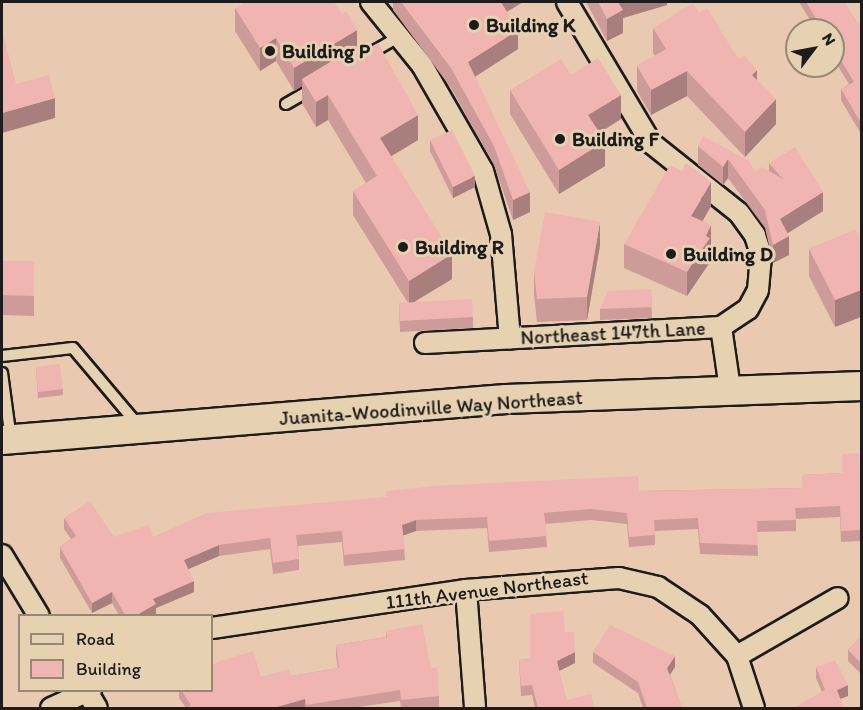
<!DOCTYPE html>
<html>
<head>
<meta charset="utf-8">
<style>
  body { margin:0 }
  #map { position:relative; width:863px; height:710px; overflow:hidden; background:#e9c9b0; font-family:Itim,sans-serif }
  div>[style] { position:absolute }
  .roads { filter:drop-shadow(2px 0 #1c1c1c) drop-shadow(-2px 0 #1c1c1c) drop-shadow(0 2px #1c1c1c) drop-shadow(0 -2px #1c1c1c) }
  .lane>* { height:10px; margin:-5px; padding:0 5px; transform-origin:5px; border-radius:5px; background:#e6d1b0 }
  .street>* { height:20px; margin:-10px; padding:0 10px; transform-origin:10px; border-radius:10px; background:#e6d1b0 }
  .secondary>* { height:28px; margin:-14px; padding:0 14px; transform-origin:14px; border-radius:14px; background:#e6d1b0 }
  .wall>* { inset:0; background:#ce9c98 }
  .shaded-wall>* { inset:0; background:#a87f7c }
  .building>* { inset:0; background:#f0b5b1 }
  .dots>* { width:16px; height:16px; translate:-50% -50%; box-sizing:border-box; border:3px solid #e6d1b0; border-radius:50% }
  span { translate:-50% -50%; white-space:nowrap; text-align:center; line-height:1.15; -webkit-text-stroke:6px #e6d1b0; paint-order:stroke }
  .poi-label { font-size:20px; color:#1c1c1c; font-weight:700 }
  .left { translate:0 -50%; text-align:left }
  .street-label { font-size:20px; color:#1c1c1c }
  .frame { position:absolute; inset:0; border:3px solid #1c1c1c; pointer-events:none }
  .legend { position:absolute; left:18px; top:614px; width:195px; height:78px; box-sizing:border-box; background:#e6d1b0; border:2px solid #958975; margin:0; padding:8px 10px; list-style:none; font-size:18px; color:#1c1c1c }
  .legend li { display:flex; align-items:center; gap:12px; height:30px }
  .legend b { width:30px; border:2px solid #958975 }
  .north { position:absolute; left:785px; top:18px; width:60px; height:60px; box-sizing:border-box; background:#e6d1b0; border:2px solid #958975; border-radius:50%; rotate:58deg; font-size:16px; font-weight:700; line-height:24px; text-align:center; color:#1c1c1c }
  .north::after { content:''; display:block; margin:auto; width:21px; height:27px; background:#1c1c1c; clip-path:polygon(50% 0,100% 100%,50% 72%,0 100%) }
</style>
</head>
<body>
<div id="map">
  <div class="roads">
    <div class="lane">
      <i style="left:369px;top:54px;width:36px;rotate:-30deg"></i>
      <i style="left:286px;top:104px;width:30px;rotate:-30deg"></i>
      <i style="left:2px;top:356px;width:71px;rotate:-6.4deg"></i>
      <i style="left:73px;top:348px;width:102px;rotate:49.8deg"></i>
      <i style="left:2px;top:373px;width:68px;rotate:82.3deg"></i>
    </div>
    <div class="street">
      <i style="left:371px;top:2px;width:81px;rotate:51deg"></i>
      <i style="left:422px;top:65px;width:122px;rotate:60.1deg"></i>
      <i style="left:483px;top:171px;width:66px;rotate:74.1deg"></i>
      <i style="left:501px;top:234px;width:105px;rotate:85.1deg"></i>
      <i style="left:721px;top:327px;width:63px;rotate:81.7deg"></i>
      <i style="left:425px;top:343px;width:296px;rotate:-3.1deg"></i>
      <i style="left:721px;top:327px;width:32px;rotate:-34deg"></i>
      <i style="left:748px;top:309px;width:21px;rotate:-62deg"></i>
      <i style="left:758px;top:290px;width:36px;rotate:-85deg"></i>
      <i style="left:761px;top:254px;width:20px;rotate:-108deg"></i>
      <i style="left:755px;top:235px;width:27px;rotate:-126deg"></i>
      <i style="left:739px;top:213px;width:112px;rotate:-141.5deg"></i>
      <i style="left:651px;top:143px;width:164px;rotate:-120.8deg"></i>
      <i style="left:2px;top:555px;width:71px;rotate:58.8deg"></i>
      <i style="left:466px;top:590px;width:118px;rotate:85.6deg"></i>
      <i style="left:212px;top:628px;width:257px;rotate:-8.5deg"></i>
      <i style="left:466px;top:590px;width:153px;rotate:-4.5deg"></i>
      <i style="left:619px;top:578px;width:40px;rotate:13deg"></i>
      <i style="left:658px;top:587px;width:50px;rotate:33.7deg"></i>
      <i style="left:700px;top:615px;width:55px;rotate:47.9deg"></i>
      <i style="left:737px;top:656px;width:55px;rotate:71.9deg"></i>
      <i style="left:737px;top:656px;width:116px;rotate:-29.9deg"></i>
      <i style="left:86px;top:690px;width:21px;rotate:59deg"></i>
      <i style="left:51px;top:708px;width:44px;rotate:-24.2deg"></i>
    </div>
    <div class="secondary">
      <i style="left:2px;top:440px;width:506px;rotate:-4.65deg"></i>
      <i style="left:506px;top:399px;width:356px;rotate:-2.1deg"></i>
    </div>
  </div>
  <div class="wall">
    <i style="clip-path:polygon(393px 2px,523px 2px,507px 12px,518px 49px,475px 77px,530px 212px,513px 220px,494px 165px,451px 88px,393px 10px)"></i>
    <i style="clip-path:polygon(586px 2px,667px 2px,667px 5px,623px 18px,623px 33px,607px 41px)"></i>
    <i style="clip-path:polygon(799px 2px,844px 2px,861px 28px,861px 134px,841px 100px,841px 89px,849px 84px,833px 58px,833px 30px,816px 30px)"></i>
    <i style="clip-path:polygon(235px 8px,357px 46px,418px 140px,391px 156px,452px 279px,414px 302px,473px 317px,473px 328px,400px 332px,399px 303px,408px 303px,353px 215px,353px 191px,366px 183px,328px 120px,316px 127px,302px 103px,302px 86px,294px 91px,276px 61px,260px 71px,235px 31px)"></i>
    <i style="clip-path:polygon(699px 13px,757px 80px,776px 124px,745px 157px,687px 96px,651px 115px,637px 91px,637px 66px,655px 56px,653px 53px,653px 28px)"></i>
    <i style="clip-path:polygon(571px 75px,621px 119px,599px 133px,605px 166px,559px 194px,510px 114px,510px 90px)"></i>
    <i style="clip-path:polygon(430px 140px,475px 187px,453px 198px,430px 151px)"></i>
    <i style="clip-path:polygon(698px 146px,755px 172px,769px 171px,769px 163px,823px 211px,787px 233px,789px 255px,773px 263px,765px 228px,728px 178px,723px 185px,698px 165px)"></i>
    <i style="clip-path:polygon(711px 206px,703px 221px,711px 248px,710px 251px,710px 262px,687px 296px,624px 268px,624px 244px)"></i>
    <i style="clip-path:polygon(856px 230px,835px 327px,809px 276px,809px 249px)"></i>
    <i style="clip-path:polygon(600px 245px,587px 320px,537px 322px,534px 294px,534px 271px)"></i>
    <i style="clip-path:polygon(2px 261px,34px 261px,34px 316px,2px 315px)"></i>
    <i style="clip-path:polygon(651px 289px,652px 318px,600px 320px,600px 309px)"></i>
    <i style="clip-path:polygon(36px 367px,63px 389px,63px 395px,38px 398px)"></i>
    <i style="clip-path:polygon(861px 471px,861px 541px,841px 542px,840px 517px,796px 519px,796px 531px,757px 532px,758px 556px,700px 554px,698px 529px,655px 531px,655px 545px,629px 547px,627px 524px,591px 520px,545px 524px,547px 547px,489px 552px,487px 528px,416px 531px,403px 535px,405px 560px,344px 566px,342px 542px,298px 546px,299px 559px,299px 570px,273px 574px,270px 549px,219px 556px,188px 569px,194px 592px,156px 608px,156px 615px,119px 615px,112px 603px,92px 613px,60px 558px,60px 547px,71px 539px,64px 529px,64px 518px,114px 537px,153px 537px,386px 497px,386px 491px,639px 491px,802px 488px,802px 475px,842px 473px)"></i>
    <i style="clip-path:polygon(386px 631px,431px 668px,439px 696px,439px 707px,423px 708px,401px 708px,400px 701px,352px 708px,186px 708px,179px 698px,179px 690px,212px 690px,261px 677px,291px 676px,338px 668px,336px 656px,336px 645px,386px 637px)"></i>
    <i style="clip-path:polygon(565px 632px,575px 663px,559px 671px,566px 700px,594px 708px,535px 708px,532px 695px,521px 696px,519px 660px,530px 659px)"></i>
    <i style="clip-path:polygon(861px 637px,861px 674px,848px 661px,848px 650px)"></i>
    <i style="clip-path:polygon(593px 652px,675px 667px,670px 675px,682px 708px,643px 708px,638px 693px,593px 663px)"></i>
    <i style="clip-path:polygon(816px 667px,848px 696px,840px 699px,822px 692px,816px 678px)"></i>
  </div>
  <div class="shaded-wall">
    <i style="clip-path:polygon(498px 2px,523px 2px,498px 17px)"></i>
    <i style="clip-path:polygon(616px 2px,667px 2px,667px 5px,623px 18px,623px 33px,607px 41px,607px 19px)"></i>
    <i style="clip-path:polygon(357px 30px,357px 53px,302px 79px,302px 86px,294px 91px,294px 68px)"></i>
    <i style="clip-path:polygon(518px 30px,518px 49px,468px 81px,468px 62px)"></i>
    <i style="clip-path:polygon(276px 38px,276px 61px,260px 71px,260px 48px)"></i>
    <i style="clip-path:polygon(757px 70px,757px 95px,752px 75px)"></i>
    <i style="clip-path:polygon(687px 71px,687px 96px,651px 115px,651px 90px)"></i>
    <i style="clip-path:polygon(328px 95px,328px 120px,316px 127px,316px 102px)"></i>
    <i style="clip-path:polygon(621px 95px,621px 119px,588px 140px,588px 115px)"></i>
    <i style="clip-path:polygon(55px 98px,55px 118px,2px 133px,2px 113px)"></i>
    <i style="clip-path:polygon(776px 99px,776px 124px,745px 157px,745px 132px)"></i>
    <i style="clip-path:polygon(418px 115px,418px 140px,380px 163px,380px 138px)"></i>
    <i style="clip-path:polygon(605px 141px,605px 166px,559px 194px,559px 170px)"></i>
    <i style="clip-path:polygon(728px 159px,728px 178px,723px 185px,723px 167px)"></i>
    <i style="clip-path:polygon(475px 176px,475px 187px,453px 198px,453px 187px)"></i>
    <i style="clip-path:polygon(711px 182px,711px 206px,691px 240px,691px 216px)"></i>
    <i style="clip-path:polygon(530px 192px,530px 212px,513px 220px,513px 200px)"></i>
    <i style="clip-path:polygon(823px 192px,823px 211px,780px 238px,780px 219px)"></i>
    <i style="clip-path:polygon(600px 222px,600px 245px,587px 320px,587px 297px)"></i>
    <i style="clip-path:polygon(711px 225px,711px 248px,710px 251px,710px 262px,687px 296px,687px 272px)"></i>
    <i style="clip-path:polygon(789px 236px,789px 255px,773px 263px,773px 245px)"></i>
    <i style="clip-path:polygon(452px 254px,452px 279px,409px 305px,409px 281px)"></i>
    <i style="clip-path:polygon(861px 290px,861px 317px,835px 327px,835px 300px)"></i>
    <i style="clip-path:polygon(416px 520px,416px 531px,402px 536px,402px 525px)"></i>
    <i style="clip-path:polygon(219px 545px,219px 556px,184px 571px,184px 560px)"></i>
    <i style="clip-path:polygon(194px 581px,194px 592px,156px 608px,156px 615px,137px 615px,153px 599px)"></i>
    <i style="clip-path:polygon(112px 592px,112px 603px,92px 613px,92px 603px)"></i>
    <i style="clip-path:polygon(575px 652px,575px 663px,557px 672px,557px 661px)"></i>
    <i style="clip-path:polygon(675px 656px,675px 667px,667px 679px,667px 668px)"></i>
    <i style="clip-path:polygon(848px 685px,848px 696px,837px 700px,837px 690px)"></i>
    <i style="clip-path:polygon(305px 699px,305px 708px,273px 708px)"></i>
  </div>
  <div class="building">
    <i style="clip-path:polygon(245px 2px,334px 2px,342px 14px,346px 11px,357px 30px,294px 68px,276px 38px,260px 48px,235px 8px)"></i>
    <i style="clip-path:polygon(401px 2px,501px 2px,518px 30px,468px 62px,530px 192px,513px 200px,494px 146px,451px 68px)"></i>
    <i style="clip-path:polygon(598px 2px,618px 2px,623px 10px,607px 19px)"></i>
    <i style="clip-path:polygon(806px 2px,844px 2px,861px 28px,861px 123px,841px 89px,854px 82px,833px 47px,833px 30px,823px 30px)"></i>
    <i style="clip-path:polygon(693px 3px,699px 13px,707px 8px,739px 60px,744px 55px,757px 70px,752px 75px,776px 99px,745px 132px,687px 71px,651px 90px,637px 66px,666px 49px,653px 28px)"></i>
    <i style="clip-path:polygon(2px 30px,16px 84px,49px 75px,55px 98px,2px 113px)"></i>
    <i style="clip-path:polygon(365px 41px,369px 48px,378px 43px,418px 115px,380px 138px,452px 254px,409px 281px,353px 191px,377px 176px,328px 95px,316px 102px,302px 79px)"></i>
    <i style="clip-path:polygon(598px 58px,621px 95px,588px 115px,605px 141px,559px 170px,510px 90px,561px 59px,571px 75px)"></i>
    <i style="clip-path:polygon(452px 130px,475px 176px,453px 187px,430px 140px)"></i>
    <i style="clip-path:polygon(703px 136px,749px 161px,755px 172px,762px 167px,783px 179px,769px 163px,795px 147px,823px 192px,780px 219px,789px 236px,773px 245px,765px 210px,728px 159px,723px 167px,698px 146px)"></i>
    <i style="clip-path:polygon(686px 163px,711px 182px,691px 216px,711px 225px,706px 236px,710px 238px,687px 272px,624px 244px,670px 165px,682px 171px)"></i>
    <i style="clip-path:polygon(545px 212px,600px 222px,587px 297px,537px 299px,534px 271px)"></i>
    <i style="clip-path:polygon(856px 230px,861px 243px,861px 290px,835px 300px,809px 249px)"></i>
    <i style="clip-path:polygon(2px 261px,34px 261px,34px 296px,2px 295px)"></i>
    <i style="clip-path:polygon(651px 289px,652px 307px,600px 309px,608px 291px)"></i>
    <i style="clip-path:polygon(472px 299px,473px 317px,400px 321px,399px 303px)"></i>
    <i style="clip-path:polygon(60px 364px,63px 389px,38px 392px,36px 367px)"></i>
    <i style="clip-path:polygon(859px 453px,860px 471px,861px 471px,861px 530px,841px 531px,840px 506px,795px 508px,796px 520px,757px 521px,758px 545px,700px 543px,698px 518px,654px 520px,655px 535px,629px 537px,627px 513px,591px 509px,544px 513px,547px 536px,489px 541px,487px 517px,416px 520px,402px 525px,405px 549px,344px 555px,342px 531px,296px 535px,299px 559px,273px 563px,270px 538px,219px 545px,184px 560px,194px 581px,153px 599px,156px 604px,137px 615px,125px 615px,112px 592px,92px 603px,60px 547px,76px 536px,64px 518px,90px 501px,114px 537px,149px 525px,153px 537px,207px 513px,386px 497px,386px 491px,434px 486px,638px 476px,639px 491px,802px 488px,802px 475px,842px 473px,842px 454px)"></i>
    <i style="clip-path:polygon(563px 611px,565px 632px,574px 632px,575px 652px,557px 661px,566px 700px,591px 694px,594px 708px,538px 708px,532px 685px,521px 686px,519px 660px,530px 659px,530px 614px)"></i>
    <i style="clip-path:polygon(422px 624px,431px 668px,437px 667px,439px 696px,401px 700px,400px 690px,306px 705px,305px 699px,273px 708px,186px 708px,191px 705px,181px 690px,212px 690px,212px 666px,220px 661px,253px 651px,261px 677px,289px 669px,291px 676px,339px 668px,336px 645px,387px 637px,386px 631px)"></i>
    <i style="clip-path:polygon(610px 625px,675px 656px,667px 668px,682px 708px,647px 708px,638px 682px,593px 652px)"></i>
    <i style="clip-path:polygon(861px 637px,861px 663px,848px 650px)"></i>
    <i style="clip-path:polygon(835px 660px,848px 685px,837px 690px,844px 708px,793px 708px,825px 690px,816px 667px)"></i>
  </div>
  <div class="dots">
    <i style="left:474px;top:25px;background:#1c1c1c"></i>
    <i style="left:270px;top:51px;background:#1c1c1c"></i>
    <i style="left:560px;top:139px;background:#1c1c1c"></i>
    <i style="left:403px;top:247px;background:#1c1c1c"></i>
    <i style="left:671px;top:254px;background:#1c1c1c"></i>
  </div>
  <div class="poi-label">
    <span class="left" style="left:486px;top:25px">Building K</span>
    <span class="left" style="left:282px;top:51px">Building P</span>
    <span class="left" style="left:572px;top:139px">Building F</span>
    <span class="left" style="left:415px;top:247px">Building R</span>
    <span class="left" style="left:683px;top:254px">Building D</span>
  </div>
  <div class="street-label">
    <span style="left:613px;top:333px;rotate:-3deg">Northeast 147th Lane</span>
    <span style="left:431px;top:408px;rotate:-4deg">Juanita-Woodinville Way Northeast</span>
    <span style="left:487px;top:590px;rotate:-7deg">111th Avenue Northeast</span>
  </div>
  <div class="frame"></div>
  <ul class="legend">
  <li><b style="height:8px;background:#e6d1b0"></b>Road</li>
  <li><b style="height:16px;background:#f0b5b1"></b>Building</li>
  </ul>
  <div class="north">N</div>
</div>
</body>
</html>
